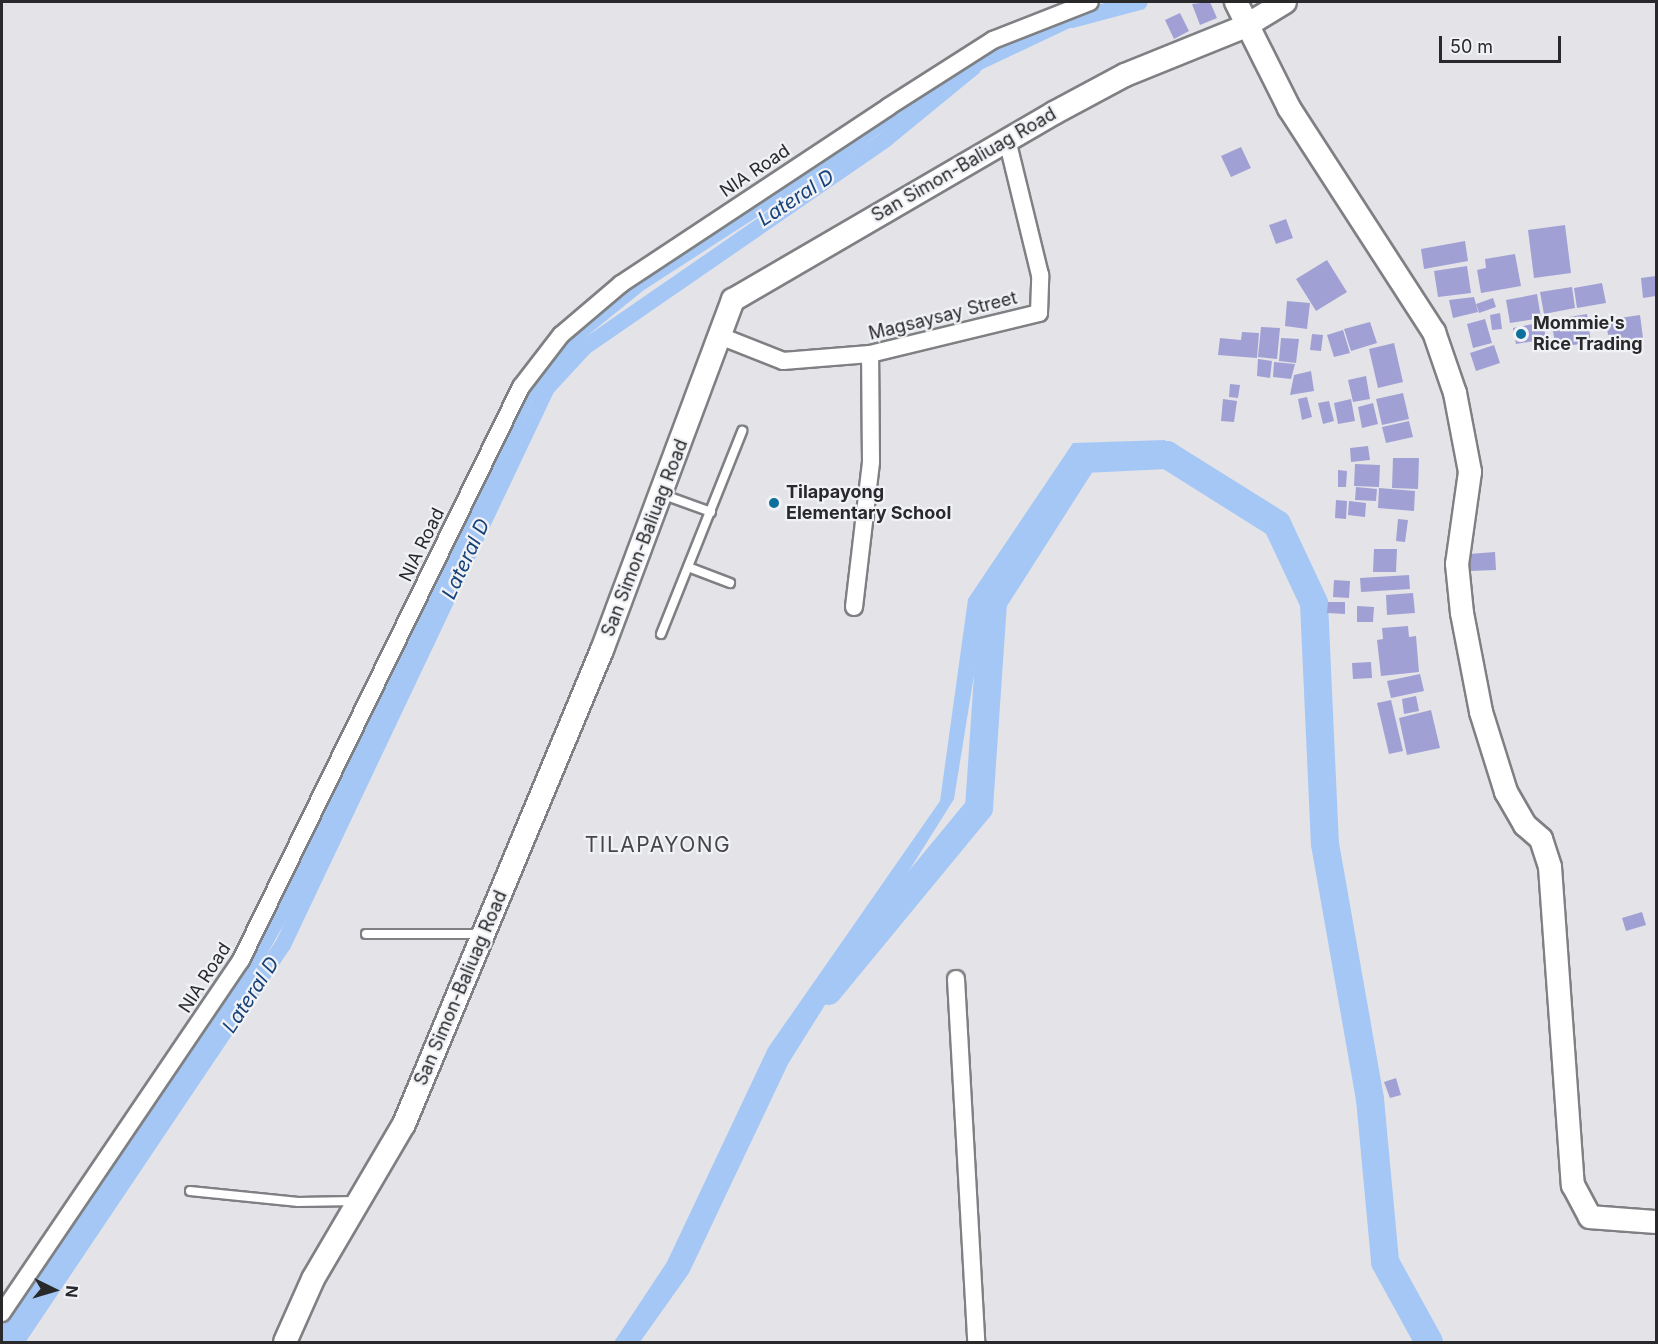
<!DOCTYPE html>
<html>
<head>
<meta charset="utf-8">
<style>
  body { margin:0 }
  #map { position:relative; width:1658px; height:1344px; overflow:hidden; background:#e4e4e8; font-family:Inter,sans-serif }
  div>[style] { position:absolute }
  .water>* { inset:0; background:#a5c7f5 }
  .canal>* { height:16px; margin:-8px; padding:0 8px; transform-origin:8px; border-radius:8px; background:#a5c7f5 }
  .river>* { height:28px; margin:-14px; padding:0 14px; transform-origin:14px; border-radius:14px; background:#a5c7f5 }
  .building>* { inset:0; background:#a0a0d4 }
  .roads { filter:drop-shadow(2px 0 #7f8083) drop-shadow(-2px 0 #7f8083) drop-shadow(0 2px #7f8083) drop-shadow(0 -2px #7f8083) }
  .lane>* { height:8px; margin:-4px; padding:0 4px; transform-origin:4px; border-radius:4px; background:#fff }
  .street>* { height:16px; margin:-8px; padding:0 8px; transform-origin:8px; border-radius:8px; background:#fff }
  .secondary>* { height:22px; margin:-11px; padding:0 11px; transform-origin:11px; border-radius:11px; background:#fff }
  .dots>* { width:16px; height:16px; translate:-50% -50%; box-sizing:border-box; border:3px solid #f1f2f5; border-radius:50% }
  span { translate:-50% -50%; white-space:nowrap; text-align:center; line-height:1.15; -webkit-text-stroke:4.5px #f1f2f5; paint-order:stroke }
  .street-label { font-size:18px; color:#29292b }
  .poi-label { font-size:18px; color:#29292b; font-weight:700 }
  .left { translate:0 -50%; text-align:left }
  .water-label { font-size:20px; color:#18437a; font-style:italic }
  .quarter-label { font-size:21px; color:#454649; letter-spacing:1.5px }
  .frame { position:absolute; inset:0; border:3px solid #29292b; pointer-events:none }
  .north { position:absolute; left:24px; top:1260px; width:60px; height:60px; -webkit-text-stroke:4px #f1f2f5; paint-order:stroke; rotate:95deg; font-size:16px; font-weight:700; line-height:24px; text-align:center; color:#29292b }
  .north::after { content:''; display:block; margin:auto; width:21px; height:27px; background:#29292b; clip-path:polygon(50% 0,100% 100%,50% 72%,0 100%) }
  .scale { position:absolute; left:1439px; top:36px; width:122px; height:27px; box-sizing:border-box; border:3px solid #29292b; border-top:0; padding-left:8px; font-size:18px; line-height:21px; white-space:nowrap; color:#29292b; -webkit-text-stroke:4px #f1f2f5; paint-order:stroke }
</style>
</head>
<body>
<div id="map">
  <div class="water">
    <i style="clip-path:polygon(1090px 7px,1091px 18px,943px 88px,822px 175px,644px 290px,577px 344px,532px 401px,314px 872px,263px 961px,10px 1342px,2px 1342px,2px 1324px,257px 945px,534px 377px,580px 325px,622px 290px,996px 44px)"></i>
    <i style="clip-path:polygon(1165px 440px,1167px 455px,1084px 459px,986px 601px,954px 799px,788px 1064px,689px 1273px,640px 1342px,614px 1342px,667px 1262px,768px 1048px,940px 801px,968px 599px,1073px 443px)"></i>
  </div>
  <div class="canal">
    <i style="left:1072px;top:20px;width:70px;rotate:-14.8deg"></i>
    <i style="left:16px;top:1342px;width:478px;rotate:-56.1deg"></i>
    <i style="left:283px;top:945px;width:616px;rotate:-64.64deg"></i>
    <i style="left:547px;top:388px;width:56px;rotate:-47.2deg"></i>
    <i style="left:585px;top:347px;width:366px;rotate:-34.6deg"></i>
    <i style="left:886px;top:139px;width:114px;rotate:-39.3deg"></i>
  </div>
  <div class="river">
    <i style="left:828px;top:991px;width:237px;rotate:-50.5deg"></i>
    <i style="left:979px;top:808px;width:206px;rotate:-86.1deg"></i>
    <i style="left:993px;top:602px;width:169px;rotate:-57.5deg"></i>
    <i style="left:1084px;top:459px;width:83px;rotate:-2.8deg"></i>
    <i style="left:1167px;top:455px;width:130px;rotate:32.1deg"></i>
    <i style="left:1277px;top:524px;width:87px;rotate:64.9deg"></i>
    <i style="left:1314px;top:603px;width:241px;rotate:87.4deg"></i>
    <i style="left:1325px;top:844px;width:259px;rotate:80deg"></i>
    <i style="left:1370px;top:1099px;width:164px;rotate:84.7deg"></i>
    <i style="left:1385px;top:1262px;width:91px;rotate:61.2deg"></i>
  </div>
  <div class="building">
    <i style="clip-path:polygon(1210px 2px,1217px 18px,1200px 25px,1192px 4px)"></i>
    <i style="clip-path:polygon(1180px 13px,1189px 31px,1174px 39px,1165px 20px)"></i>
    <i style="clip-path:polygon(1241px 147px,1251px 168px,1231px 177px,1221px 156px)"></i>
    <i style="clip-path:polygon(1286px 219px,1293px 238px,1276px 244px,1269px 225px)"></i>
    <i style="clip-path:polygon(1565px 225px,1571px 273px,1534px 278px,1528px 230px)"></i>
    <i style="clip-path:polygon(1465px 241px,1468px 261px,1424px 269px,1421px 249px)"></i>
    <i style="clip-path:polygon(1515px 254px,1521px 286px,1481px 293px,1477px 270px,1486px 268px,1485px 259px)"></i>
    <i style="clip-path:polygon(1327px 260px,1347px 292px,1316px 311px,1296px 279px)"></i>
    <i style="clip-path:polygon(1467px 266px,1471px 293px,1438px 297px,1434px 271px)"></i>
    <i style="clip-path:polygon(1656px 276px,1656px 296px,1643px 298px,1641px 278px)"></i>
    <i style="clip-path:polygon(1602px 283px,1606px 303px,1577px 308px,1574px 288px)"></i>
    <i style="clip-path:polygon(1572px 287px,1575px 308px,1544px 314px,1540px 292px)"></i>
    <i style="clip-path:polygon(1537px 294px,1541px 318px,1510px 323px,1506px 300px)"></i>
    <i style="clip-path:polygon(1474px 297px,1478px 312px,1453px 318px,1449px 300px)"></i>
    <i style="clip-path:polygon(1493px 298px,1496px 307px,1479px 313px,1476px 304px)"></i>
    <i style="clip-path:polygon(1287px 301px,1310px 303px,1307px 329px,1285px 326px)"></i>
    <i style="clip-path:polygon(1500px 313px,1502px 329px,1492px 330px,1490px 315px)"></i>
    <i style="clip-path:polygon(1587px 314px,1591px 342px,1556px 348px,1551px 320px)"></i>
    <i style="clip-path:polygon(1640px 315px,1643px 338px,1615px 342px,1613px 335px,1608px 335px,1606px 320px)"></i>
    <i style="clip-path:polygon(1485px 319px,1492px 343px,1473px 348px,1467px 324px)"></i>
    <i style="clip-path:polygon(1370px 322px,1377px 343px,1351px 351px,1344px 329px)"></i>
    <i style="clip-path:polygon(1543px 322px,1546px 339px,1516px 344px,1513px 328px)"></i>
    <i style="clip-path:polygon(1261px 327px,1280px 328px,1277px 359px,1258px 357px)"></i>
    <i style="clip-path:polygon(1343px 330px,1350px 353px,1334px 357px,1327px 335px)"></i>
    <i style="clip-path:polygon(1242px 332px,1259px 333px,1257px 358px,1218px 355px,1220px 338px,1241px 340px)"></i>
    <i style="clip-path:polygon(1312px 334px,1323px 335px,1321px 351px,1310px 350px)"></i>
    <i style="clip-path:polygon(1281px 338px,1299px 339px,1296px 363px,1279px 361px)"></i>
    <i style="clip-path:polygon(1394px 343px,1403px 382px,1378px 388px,1369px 349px)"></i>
    <i style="clip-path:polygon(1494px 345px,1500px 363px,1476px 371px,1470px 353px)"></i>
    <i style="clip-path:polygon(1258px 359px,1272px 361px,1270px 378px,1257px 376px)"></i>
    <i style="clip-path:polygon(1274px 362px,1295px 364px,1291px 379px,1273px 377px)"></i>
    <i style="clip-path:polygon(1311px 371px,1314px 391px,1290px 395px,1294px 375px)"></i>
    <i style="clip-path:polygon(1366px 376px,1370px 399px,1353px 402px,1348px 380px)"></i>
    <i style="clip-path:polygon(1230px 384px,1240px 385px,1238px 398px,1229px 397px)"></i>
    <i style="clip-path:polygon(1403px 393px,1409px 419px,1382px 425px,1376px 399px)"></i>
    <i style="clip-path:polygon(1307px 397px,1312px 417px,1302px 420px,1298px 399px)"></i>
    <i style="clip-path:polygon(1223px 399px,1237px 401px,1234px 422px,1221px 421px)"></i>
    <i style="clip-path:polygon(1351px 399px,1355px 421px,1338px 424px,1334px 403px)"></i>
    <i style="clip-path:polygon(1329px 401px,1334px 421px,1323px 424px,1318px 403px)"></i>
    <i style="clip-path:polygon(1373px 403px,1378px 424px,1362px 428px,1358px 407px)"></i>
    <i style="clip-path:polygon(1409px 421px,1413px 437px,1386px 443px,1382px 427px)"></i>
    <i style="clip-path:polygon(1368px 446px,1370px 460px,1351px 462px,1350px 448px)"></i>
    <i style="clip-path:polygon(1393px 458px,1419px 458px,1418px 489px,1392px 488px)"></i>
    <i style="clip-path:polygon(1355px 464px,1380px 465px,1379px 487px,1354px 486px)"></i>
    <i style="clip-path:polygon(1338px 470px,1347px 471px,1346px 487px,1338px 487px)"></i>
    <i style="clip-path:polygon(1356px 487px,1377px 489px,1376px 501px,1355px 500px)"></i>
    <i style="clip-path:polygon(1379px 488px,1415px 491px,1414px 511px,1378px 508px)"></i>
    <i style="clip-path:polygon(1336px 500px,1347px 501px,1346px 519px,1335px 518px)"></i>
    <i style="clip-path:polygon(1349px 501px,1366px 503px,1365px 517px,1348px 515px)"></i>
    <i style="clip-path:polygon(1398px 519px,1408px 520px,1405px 542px,1396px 541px)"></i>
    <i style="clip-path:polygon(1374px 549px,1397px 549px,1396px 572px,1373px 572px)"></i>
    <i style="clip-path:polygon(1495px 552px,1496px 570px,1470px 571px,1469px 554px)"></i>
    <i style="clip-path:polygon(1409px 575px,1410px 589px,1361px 592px,1360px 578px)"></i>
    <i style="clip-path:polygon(1334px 580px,1350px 581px,1349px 598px,1333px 597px)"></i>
    <i style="clip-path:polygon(1413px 593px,1415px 613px,1387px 615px,1386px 595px)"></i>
    <i style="clip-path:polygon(1328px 602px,1345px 602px,1345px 614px,1327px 613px)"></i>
    <i style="clip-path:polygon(1357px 606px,1374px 607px,1373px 622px,1357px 622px)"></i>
    <i style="clip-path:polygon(1408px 626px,1409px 637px,1416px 636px,1419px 672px,1381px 676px,1377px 640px,1383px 639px,1382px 628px)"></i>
    <i style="clip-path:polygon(1371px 662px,1372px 678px,1353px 679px,1352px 663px)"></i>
    <i style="clip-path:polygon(1420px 674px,1424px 691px,1391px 698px,1387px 681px)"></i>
    <i style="clip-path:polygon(1416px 696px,1419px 711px,1404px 714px,1402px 699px)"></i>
    <i style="clip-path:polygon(1391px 700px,1403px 751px,1389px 754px,1377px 703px)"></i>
    <i style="clip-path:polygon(1431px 710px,1440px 748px,1407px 755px,1399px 718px)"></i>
    <i style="clip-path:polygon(1642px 912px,1646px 925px,1626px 931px,1622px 918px)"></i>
    <i style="clip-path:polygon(1396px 1078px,1401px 1095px,1390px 1098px,1384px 1082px)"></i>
  </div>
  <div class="roads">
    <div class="lane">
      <i style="left:664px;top:495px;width:50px;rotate:19.9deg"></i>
      <i style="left:688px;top:567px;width:45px;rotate:20.9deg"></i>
      <i style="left:661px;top:634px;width:219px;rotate:-68.2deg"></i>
      <i style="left:366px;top:934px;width:114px"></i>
      <i style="left:190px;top:1191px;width:109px;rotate:5.8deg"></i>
      <i style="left:298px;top:1202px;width:57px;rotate:-1deg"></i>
    </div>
    <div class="street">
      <i style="left:720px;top:336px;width:68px;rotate:21.6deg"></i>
      <i style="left:783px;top:361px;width:87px;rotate:-4.6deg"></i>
      <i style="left:870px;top:354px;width:174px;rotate:-13.6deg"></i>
      <i style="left:1039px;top:313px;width:38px;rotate:-88deg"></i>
      <i style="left:1040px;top:275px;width:139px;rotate:-103.7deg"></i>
      <i style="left:854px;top:607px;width:146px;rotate:-83.3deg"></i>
      <i style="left:871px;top:462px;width:108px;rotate:-90.5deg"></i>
      <i style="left:956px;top:979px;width:364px;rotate:86.8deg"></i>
      <i style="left:2px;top:1313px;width:426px;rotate:-55.9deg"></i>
      <i style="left:241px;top:960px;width:638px;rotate:-63.96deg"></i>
      <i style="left:521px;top:387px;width:66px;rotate:-52.4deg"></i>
      <i style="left:561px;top:335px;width:79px;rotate:-40.4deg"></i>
      <i style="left:621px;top:284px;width:320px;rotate:-33.5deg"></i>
      <i style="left:888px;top:107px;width:125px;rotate:-32.5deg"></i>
      <i style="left:993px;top:40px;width:104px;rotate:-21.4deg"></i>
    </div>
    <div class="secondary">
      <i style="left:1236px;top:2px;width:119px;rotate:63.4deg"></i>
      <i style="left:1289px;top:108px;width:267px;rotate:57.1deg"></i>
      <i style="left:1434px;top:332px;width:65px;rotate:71deg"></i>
      <i style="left:1455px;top:393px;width:80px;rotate:79.2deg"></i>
      <i style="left:1470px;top:472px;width:93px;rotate:98deg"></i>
      <i style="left:1457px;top:564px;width:49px;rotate:84.2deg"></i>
      <i style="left:1462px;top:613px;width:101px;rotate:79.1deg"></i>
      <i style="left:1481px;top:712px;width:84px;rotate:72.6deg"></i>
      <i style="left:1506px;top:792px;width:38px;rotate:60deg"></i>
      <i style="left:1525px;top:825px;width:21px;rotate:41deg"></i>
      <i style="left:1541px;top:839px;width:29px;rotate:72deg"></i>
      <i style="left:1550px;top:867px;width:319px;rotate:85.9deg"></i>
      <i style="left:1573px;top:1185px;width:36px;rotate:62deg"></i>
      <i style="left:1590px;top:1217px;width:66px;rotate:4.3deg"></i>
      <i style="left:285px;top:1342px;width:69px;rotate:-66deg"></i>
      <i style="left:313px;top:1279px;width:180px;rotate:-59.6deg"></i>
      <i style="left:404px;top:1124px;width:514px;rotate:-67.33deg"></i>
      <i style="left:602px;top:650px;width:374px;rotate:-69.5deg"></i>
      <i style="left:733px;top:300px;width:371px;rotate:-30.2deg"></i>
      <i style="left:1054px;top:113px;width:81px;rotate:-28.2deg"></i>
      <i style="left:1125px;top:75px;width:128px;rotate:-22deg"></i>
      <i style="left:1244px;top:27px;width:48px;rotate:-31.4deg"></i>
    </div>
  </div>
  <div class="dots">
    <i style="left:1521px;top:334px;background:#0d6f9c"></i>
    <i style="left:774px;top:503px;background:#0d6f9c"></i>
  </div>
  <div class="street-label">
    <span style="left:964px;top:165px;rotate:-30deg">San Simon-Baliuag Road</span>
    <span style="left:755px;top:171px;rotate:-34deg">NIA Road</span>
    <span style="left:943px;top:316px;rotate:-14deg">Magsaysay Street</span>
    <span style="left:645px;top:538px;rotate:-69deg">San Simon-Baliuag Road</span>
    <span style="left:422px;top:545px;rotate:-64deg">NIA Road</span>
    <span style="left:205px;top:978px;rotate:-57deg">NIA Road</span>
    <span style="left:461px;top:988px;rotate:-67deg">San Simon-Baliuag Road</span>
  </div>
  <div class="poi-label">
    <span class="left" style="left:1533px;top:334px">Mommie's<br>Rice Trading</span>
    <span class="left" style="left:786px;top:503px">Tilapayong<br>Elementary School</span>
  </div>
  <div class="water-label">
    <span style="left:796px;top:198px;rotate:-33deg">Lateral D</span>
    <span style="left:466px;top:559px;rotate:-65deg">Lateral D</span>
    <span style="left:251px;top:995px;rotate:-57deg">Lateral D</span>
  </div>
  <div class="quarter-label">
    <span style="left:658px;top:845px">TILAPAYONG</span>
  </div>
  <div class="frame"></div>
  <div class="north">N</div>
  <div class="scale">50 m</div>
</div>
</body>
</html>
